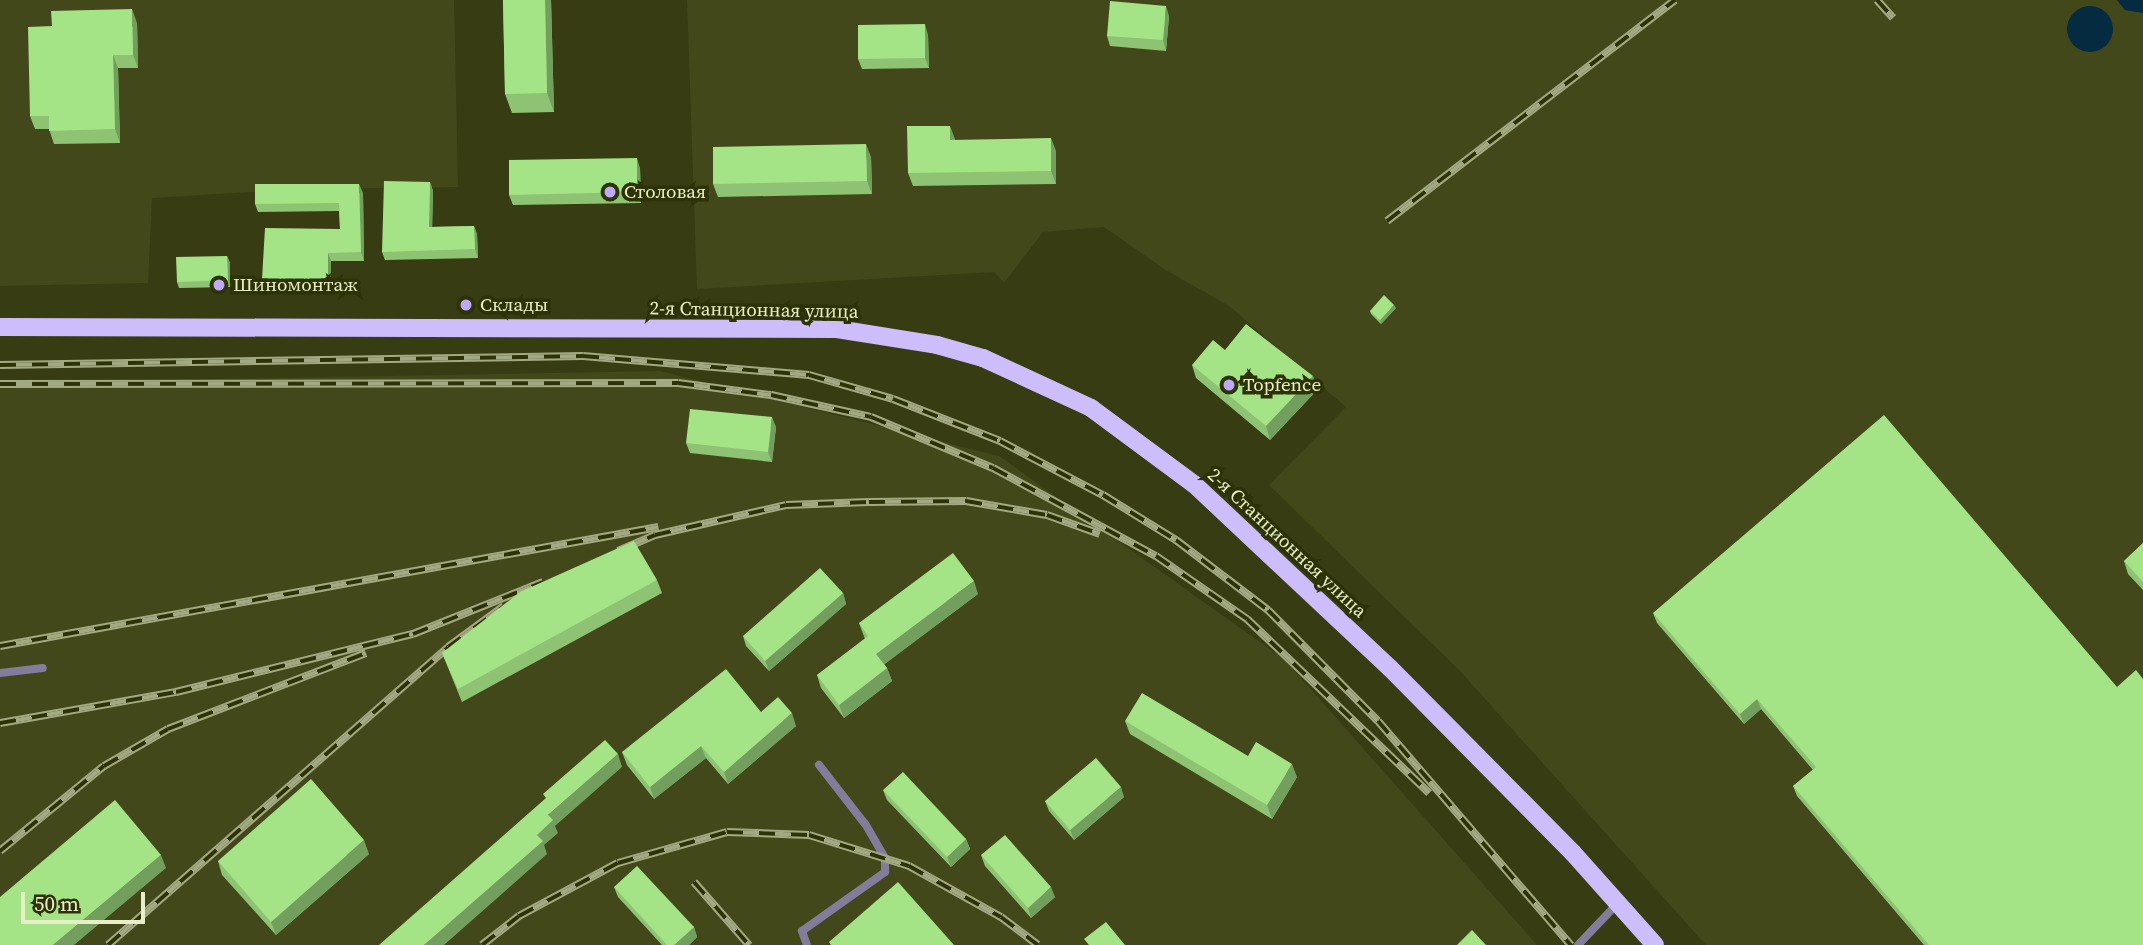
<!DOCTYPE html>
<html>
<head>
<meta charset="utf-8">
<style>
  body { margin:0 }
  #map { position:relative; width:2143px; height:945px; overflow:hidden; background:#373c13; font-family:"Source Serif 4",serif }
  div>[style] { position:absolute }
  .built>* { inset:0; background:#42481a }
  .water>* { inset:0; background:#042b3f }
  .round { border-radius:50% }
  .lane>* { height:8px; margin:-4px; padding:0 4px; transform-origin:4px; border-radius:4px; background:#837c9a }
  .primary>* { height:18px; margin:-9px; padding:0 9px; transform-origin:9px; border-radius:9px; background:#cdbdfb }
  .rail>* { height:8px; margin-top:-4px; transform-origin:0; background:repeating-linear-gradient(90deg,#2d3207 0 16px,#a3a982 0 32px); box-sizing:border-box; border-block:2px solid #a3a982 }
  .wall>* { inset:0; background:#8dc373 }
  .shaded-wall>* { inset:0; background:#739f5e }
  .building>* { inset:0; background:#a4e386 }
  .dots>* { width:19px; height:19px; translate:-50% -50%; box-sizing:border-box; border:4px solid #2d3207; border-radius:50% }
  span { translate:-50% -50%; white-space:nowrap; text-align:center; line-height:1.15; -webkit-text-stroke:7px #2d3207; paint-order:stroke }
  .poi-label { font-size:19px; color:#e7eec8 }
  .left { translate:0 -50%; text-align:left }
  .street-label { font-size:19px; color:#e7eec8 }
  .scale { position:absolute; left:21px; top:892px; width:124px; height:32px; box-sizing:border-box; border:4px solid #e7eec8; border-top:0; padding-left:9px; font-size:21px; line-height:24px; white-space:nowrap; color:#e7eec8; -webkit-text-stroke:5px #2d3207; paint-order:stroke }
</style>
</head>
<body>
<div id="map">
  <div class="built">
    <i style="clip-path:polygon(0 0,454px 0,458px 187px,300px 189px,152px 198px,148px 283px,0 286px)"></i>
    <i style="clip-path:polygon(687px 0,2143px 0,2143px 945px,1706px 945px,1460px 671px,1269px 485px,1346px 407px,1229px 306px,1164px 269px,1104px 227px,1043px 232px,1004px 283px,994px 272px,697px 289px)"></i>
    <i style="clip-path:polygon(660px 371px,999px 456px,1285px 660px,1537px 945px,0 945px,0 383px)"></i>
  </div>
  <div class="water">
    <i style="clip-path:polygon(2117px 0,2143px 0,2143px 13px,2125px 10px)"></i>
    <i class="round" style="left:2067px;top:6px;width:46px;height:46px"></i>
  </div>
  <div class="lane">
    <i style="left:0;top:673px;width:43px;rotate:-6.6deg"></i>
    <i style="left:807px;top:945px;width:15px;rotate:-110deg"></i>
    <i style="left:802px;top:931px;width:102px;rotate:-35.4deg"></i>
    <i style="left:885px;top:872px;width:14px;rotate:-90deg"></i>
    <i style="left:885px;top:858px;width:39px;rotate:-120deg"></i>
    <i style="left:865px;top:824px;width:75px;rotate:-127.9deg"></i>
    <i style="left:1578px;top:945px;width:57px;rotate:-46.4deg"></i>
  </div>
  <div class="primary">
    <i style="left:0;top:327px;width:837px;rotate:0.14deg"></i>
    <i style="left:837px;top:329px;width:101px;rotate:9.1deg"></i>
    <i style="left:937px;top:345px;width:48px;rotate:15.8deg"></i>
    <i style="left:983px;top:358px;width:119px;rotate:24.8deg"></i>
    <i style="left:1091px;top:408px;width:129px;rotate:36.5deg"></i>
    <i style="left:1195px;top:485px;width:267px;rotate:43.2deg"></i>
    <i style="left:1390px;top:668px;width:260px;rotate:45.3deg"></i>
    <i style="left:1573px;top:853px;width:123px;rotate:48.3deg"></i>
  </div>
  <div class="rail">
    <i style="left:1877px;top:0;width:24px;rotate:48deg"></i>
    <i style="left:1387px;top:221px;width:363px;rotate:-37.5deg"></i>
    <i style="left:0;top:365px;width:583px;rotate:-0.88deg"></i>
    <i style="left:583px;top:356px;width:227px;rotate:4.8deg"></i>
    <i style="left:809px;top:375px;width:87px;rotate:15.9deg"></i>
    <i style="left:893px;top:399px;width:115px;rotate:21.4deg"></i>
    <i style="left:1000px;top:441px;width:116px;rotate:27.7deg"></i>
    <i style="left:1103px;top:495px;width:86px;rotate:31.7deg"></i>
    <i style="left:1176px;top:540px;width:116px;rotate:37.3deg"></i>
    <i style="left:1268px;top:610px;width:156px;rotate:45.3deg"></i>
    <i style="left:1378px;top:721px;width:296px;rotate:49.3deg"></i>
    <i style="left:0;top:384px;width:678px;rotate:-0.08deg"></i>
    <i style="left:678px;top:383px;width:94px;rotate:7.4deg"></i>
    <i style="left:771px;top:395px;width:102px;rotate:12.4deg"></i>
    <i style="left:871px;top:417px;width:132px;rotate:22.7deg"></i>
    <i style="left:993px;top:468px;width:185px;rotate:28.4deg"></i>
    <i style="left:1156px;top:556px;width:111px;rotate:34.7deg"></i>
    <i style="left:1247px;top:619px;width:252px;rotate:43.7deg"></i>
    <i style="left:618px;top:551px;width:40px;rotate:-23.4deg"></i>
    <i style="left:655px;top:535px;width:134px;rotate:-12.9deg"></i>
    <i style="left:786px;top:505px;width:83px;rotate:-2.1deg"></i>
    <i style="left:869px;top:502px;width:97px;rotate:-0.6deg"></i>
    <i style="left:966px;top:501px;width:82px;rotate:9.8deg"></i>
    <i style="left:1047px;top:515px;width:56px;rotate:19.7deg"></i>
    <i style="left:0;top:646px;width:669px;rotate:-10.25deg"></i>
    <i style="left:0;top:723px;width:179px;rotate:-10deg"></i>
    <i style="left:176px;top:692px;width:244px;rotate:-13.8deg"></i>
    <i style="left:413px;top:634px;width:140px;rotate:-21.8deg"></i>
    <i style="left:0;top:851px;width:134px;rotate:-39.3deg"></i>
    <i style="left:104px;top:766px;width:74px;rotate:-30deg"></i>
    <i style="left:168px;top:729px;width:212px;rotate:-21deg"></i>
    <i style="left:694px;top:882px;width:84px;rotate:48.9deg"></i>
    <i style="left:108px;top:945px;width:452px;rotate:-41.2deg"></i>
    <i style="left:448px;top:647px;width:69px;rotate:-36.2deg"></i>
    <i style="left:482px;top:945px;width:47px;rotate:-38.1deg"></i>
    <i style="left:519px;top:916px;width:112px;rotate:-28.2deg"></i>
    <i style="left:618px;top:863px;width:113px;rotate:-15.9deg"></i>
    <i style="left:727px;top:832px;width:82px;rotate:2.1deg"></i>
    <i style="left:809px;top:835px;width:105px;rotate:17.2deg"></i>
    <i style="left:909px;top:866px;width:105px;rotate:29deg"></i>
    <i style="left:1001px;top:917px;width:46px;rotate:37.1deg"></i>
  </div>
  <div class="wall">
    <i style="clip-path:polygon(503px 0,551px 0,554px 112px,512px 113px,505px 94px)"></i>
    <i style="clip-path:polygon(1169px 16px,1166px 51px,1110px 46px,1107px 36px)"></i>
    <i style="clip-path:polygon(137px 23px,138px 68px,118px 68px,120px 143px,54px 144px,49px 129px,35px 129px,30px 116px)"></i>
    <i style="clip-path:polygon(928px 35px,929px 68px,862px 69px,858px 59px)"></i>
    <i style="clip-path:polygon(1056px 151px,1056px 184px,913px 186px,908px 173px)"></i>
    <i style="clip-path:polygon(871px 157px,872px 194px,718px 197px,713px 184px)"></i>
    <i style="clip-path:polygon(640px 168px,641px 203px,513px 205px,509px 195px)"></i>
    <i style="clip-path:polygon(430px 182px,433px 191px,432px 227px,474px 226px,477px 234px,478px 258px,385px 260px,382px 252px)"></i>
    <i style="clip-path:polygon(363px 193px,364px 261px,331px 261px,331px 288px,265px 288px,262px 279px,340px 229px,339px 211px,258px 212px,255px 204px)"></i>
    <i style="clip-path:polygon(227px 256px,230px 263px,230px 287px,179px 288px,177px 282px)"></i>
    <i style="clip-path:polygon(1396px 308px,1381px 324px,1371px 314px,1370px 311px)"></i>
    <i style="clip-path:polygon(1192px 365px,1318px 389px,1270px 440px,1196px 378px)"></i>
    <i style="clip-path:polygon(776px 427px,772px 462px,690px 453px,686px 443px)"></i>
    <i style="clip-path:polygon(2143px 543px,2143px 590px,2128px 574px,2124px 561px)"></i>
    <i style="clip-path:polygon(657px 580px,662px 593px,462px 702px,442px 653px)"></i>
    <i style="clip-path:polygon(843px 593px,846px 604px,769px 671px,746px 646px,743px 636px)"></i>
    <i style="clip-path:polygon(978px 594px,884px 664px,887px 668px,892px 681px,844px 718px,821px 688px,817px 675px,865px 639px,859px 623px)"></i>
    <i style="clip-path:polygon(1653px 613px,2143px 945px,1924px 945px,1797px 796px,1793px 786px,1813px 770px,1761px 709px,1744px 724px,1657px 623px)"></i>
    <i style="clip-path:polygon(761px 712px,796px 726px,728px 784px,706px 758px,654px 799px,627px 765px,622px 752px)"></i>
    <i style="clip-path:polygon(1125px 721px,1297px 777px,1272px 819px,1130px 734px)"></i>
    <i style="clip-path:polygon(883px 790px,966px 839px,970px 849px,951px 867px,887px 800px)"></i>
    <i style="clip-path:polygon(1124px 797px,1074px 840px,1049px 811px,1045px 801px)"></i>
    <i style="clip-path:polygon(369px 854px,276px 935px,222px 875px,218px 861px)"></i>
    <i style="clip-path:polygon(981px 855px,1055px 897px,1031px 918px,985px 866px)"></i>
    <i style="clip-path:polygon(614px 887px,694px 927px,697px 937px,689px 945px,662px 945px,618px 897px)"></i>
  </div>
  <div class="shaded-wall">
    <i style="clip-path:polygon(545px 0,551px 0,554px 112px,547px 93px)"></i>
    <i style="clip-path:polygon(1166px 6px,1169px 16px,1166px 51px,1163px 40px)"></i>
    <i style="clip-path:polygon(132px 9px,137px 23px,138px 68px,133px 55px)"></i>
    <i style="clip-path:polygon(925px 24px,928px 35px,929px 68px,925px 58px)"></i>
    <i style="clip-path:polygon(113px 55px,118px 68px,120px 143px,115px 129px)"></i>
    <i style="clip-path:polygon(950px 126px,955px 139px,955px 153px,950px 140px)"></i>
    <i style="clip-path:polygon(1051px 138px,1056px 151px,1056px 184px,1051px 171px)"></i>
    <i style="clip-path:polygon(866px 144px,871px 157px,872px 194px,867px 181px)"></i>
    <i style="clip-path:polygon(637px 158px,640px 168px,641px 203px,637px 192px)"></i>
    <i style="clip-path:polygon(430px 182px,433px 191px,432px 236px,429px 227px)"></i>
    <i style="clip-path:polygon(359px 184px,363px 193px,364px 261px,361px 252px)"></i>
    <i style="clip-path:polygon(474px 226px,477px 234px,478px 258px,475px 249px)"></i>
    <i style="clip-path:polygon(328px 253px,331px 261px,331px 288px,328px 279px)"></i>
    <i style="clip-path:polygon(227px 256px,230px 263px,230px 287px,228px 280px)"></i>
    <i style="clip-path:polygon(1394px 305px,1396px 308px,1381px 324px,1380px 320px)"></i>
    <i style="clip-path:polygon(1313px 376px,1318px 389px,1270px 440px,1266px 426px)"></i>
    <i style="clip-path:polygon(772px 417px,776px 427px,772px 462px,768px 452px)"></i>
    <i style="clip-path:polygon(974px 581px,978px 594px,881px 667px,876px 654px)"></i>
    <i style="clip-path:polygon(843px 593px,846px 604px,769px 671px,765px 661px)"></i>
    <i style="clip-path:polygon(887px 668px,892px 681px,844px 718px,839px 705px)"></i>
    <i style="clip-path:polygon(1757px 699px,1761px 709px,1744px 724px,1740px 714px)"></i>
    <i style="clip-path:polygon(792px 713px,796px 726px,728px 784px,724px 772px)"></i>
    <i style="clip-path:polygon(701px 746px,706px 758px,654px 799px,650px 787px)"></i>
    <i style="clip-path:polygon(618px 754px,622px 767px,555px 826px,558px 833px,544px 845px,547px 854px,444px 945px,424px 945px,537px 835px,548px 815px)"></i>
    <i style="clip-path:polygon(1292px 764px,1297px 777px,1272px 819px,1267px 805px)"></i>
    <i style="clip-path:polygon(1121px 787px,1124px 797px,1074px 840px,1070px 830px)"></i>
    <i style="clip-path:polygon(966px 839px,970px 849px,951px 867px,947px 857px)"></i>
    <i style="clip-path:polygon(364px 840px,369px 854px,276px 935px,271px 922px)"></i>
    <i style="clip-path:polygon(161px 855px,166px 868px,74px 945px,53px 945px)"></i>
    <i style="clip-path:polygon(1051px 887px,1055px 897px,1031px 918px,1028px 908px)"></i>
    <i style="clip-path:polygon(694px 927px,697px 937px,689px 945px,674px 945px)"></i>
  </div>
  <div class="building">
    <i style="clip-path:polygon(503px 0,545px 0,547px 93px,505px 94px)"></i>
    <i style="clip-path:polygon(1110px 1px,1166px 6px,1163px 40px,1107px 36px)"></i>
    <i style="clip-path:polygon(132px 9px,133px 55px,113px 55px,115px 129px,49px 131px,49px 116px,30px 116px,28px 27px,52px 26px,51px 11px)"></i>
    <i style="clip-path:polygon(925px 24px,925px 58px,858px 59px,858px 25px)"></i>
    <i style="clip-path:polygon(907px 126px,950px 126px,950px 140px,1051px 138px,1051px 171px,908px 173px)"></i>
    <i style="clip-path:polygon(866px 144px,867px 181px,713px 184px,713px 147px)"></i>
    <i style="clip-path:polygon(637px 158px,637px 192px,509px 195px,509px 160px)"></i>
    <i style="clip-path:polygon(384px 181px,430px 182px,429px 227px,474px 226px,475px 249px,382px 252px)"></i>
    <i style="clip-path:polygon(255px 184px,359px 184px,361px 252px,328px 253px,328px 279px,262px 279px,265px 228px,340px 229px,339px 203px,255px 204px)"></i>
    <i style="clip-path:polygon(227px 256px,228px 280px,177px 282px,176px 257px)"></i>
    <i style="clip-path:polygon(1384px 295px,1394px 305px,1380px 320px,1370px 311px)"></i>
    <i style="clip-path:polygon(1246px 324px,1313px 376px,1266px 426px,1192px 365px,1213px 340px,1225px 350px)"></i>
    <i style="clip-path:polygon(690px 409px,772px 417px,768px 452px,686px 443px)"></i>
    <i style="clip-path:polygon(1884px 415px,2117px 687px,2136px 670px,2143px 679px,2143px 945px,1929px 945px,1793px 786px,1816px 767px,1757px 699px,1740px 714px,1653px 613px)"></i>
    <i style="clip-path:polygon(634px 541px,657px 580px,458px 689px,442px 653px,520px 592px)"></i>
    <i style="clip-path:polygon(2143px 543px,2143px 582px,2124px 561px)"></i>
    <i style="clip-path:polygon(953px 553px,974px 581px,876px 654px,887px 668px,839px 705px,817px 675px,868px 636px,859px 623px)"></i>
    <i style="clip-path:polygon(820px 568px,843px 593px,765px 661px,743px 636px)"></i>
    <i style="clip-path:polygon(726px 669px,761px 712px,778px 697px,792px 713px,724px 772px,701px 746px,650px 787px,622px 752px)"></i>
    <i style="clip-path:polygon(1142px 693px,1248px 756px,1256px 742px,1292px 764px,1267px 805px,1125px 721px)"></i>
    <i style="clip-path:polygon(605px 740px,618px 754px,548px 815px,553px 820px,537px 835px,543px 841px,424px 945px,379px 945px,546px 798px,543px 794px)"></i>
    <i style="clip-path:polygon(1096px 758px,1121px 787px,1070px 830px,1045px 801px)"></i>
    <i style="clip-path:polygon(903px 772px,966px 839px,947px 857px,883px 790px)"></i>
    <i style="clip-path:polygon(311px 779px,364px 840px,271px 922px,218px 861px)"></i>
    <i style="clip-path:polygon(115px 800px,161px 855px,53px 945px,0 945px,0 897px)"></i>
    <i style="clip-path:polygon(1005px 835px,1051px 887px,1028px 908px,981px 855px)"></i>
    <i style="clip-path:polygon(637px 866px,694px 927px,674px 945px,667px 945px,614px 887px)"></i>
    <i style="clip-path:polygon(898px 882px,954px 945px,831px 945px,829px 942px)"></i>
    <i style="clip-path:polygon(1106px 922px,1125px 945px,1089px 945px,1084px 939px)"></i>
    <i style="clip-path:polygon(1472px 930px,1486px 945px,1457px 945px)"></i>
  </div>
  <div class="dots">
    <i style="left:610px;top:192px;background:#bda9f5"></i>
    <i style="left:219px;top:285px;background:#bda9f5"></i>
    <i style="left:466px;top:305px;background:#bda9f5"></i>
    <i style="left:1229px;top:385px;background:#bda9f5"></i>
  </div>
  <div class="poi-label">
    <span class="left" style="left:624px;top:192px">Столовая</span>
    <span class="left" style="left:233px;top:285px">Шиномонтаж</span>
    <span class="left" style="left:480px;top:305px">Склады</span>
    <span class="left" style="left:1243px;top:385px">Topfence</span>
  </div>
  <div class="street-label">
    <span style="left:754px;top:310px;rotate:1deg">2-я Станционная улица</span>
    <span style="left:1287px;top:543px;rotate:43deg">2-я Станционная улица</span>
  </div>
  <div class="scale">50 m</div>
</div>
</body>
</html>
